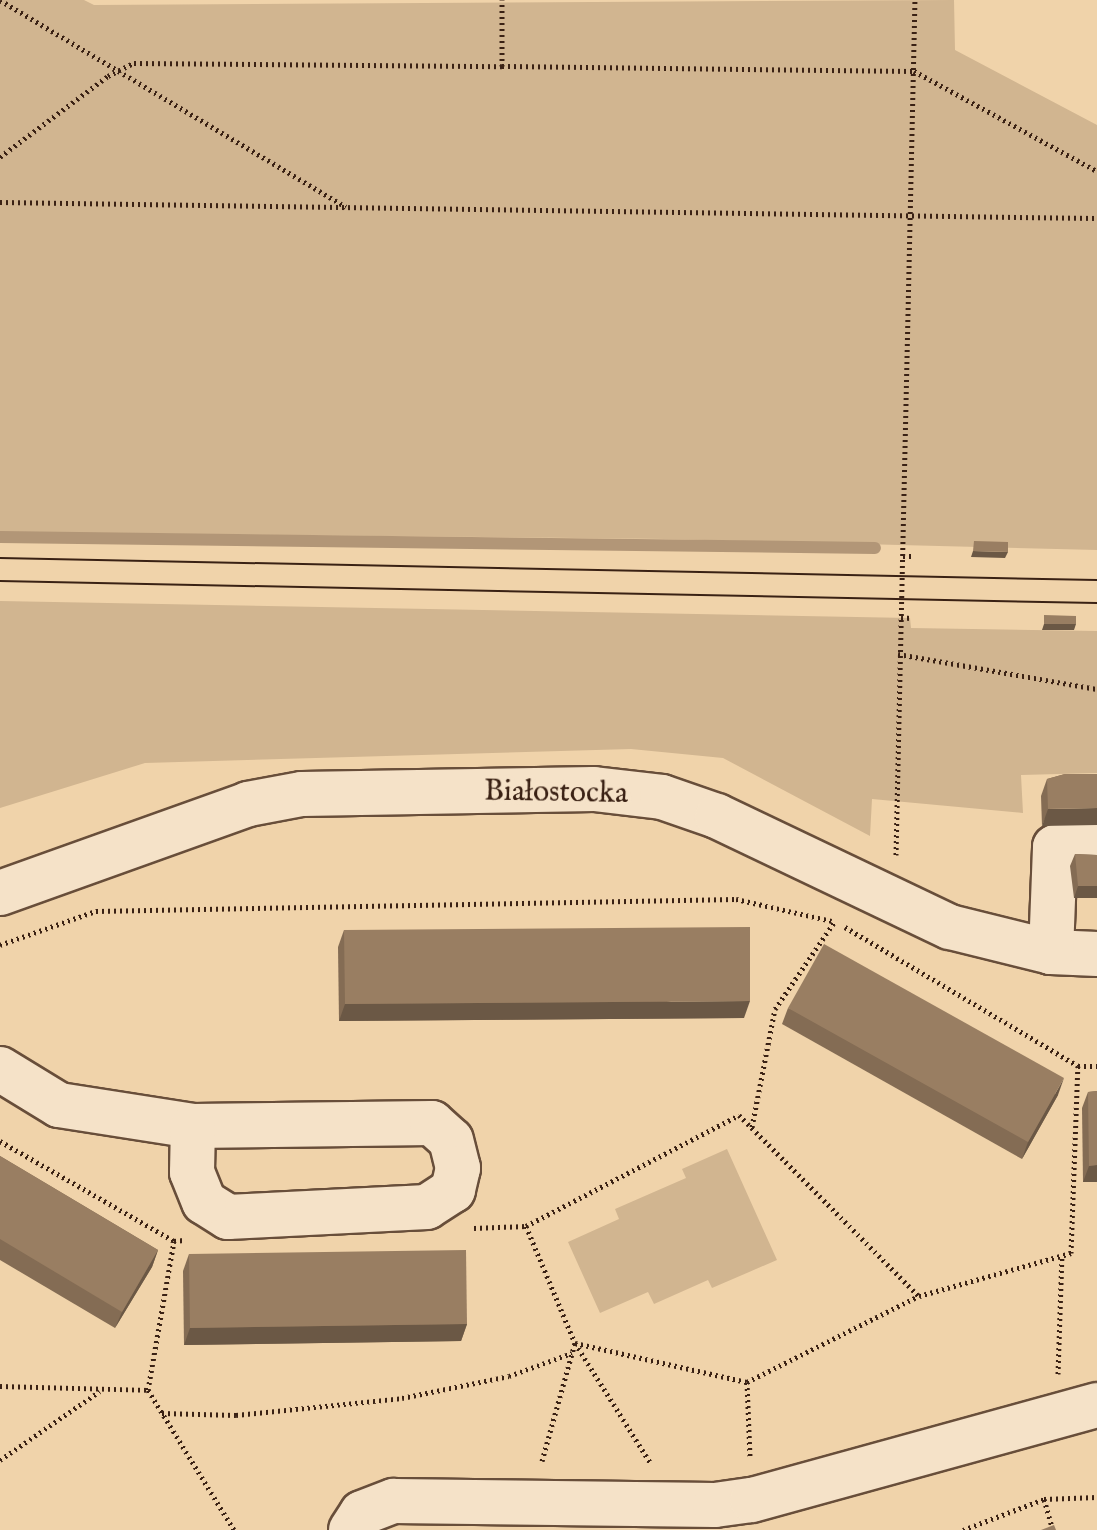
<!DOCTYPE html>
<html>
<head>
<meta charset="utf-8">
<style>
  body { margin:0 }
  #map { position:relative; width:1097px; height:1530px; overflow:hidden; background:#f0d3aa; font-family:"IM FELL English",serif }
  div>[style] { position:absolute }
  .green>* { inset:0; background:#d1b590 }
  .stream>* { height:12px; margin:-6px; padding:0 6px; transform-origin:6px; border-radius:6px; background:#b29677 }
  .path>* { height:5px; margin-top:-2.5px; transform-origin:0; background:repeating-linear-gradient(90deg,#3a2114 0 2px,transparent 0 6px) }
  .roads { filter:drop-shadow(2px 0 #684e3a) drop-shadow(-2px 0 #684e3a) drop-shadow(0 2px #684e3a) drop-shadow(0 -2px #684e3a) }
  .minor>* { height:44px; margin:-22px; padding:0 22px; transform-origin:22px; border-radius:22px; background:#f5e2c8 }
  .tram>* { height:2px; margin:-1px; padding:0 1px; transform-origin:1px; border-radius:1px; background:#3a2114 }
  .wall>* { inset:0; background:#846c54 }
  .shaded-wall>* { inset:0; background:#6b5845 }
  .building>* { inset:0; background:#997e62 }
  span { translate:-50% -50%; white-space:nowrap; text-align:center; line-height:1.15; -webkit-text-stroke:8px #f5e2c8; paint-order:stroke }
  .street-label { font-size:30px; color:#3a2114 }
</style>
</head>
<body>
<div id="map">
  <div class="green">
    <i style="clip-path:polygon(0 0,84px 0,94px 5px,954px 0,955px 50px,1097px 125px,1097px 550px,666px 539px,0 532px)"></i>
    <i style="clip-path:polygon(0 601px,910px 618px,911px 628px,1097px 631px,1097px 773px,1021px 775px,1023px 813px,872px 799px,870px 836px,723px 758px,631px 749px,145px 763px,0 808px)"></i>
    <i style="clip-path:polygon(727px 1149px,777px 1260px,712px 1288px,708px 1280px,654px 1304px,648px 1292px,600px 1313px,568px 1242px,619px 1219px,615px 1209px,686px 1178px,682px 1169px)"></i>
  </div>
  <div class="stream">
    <i style="left:0;top:537px;width:875px;rotate:0.72deg"></i>
  </div>
  <div class="path">
    <i style="left:0;top:0;width:403px;rotate:30.9deg"></i>
    <i style="left:502px;top:66px;width:66px;rotate:-90deg"></i>
    <i style="left:0;top:157px;width:135px;rotate:-36.9deg"></i>
    <i style="left:108px;top:76px;width:29px;rotate:-27deg"></i>
    <i style="left:134px;top:63px;width:368px;rotate:0.5deg"></i>
    <i style="left:502px;top:66px;width:412px;rotate:0.7deg"></i>
    <i style="left:914px;top:71px;width:209px;rotate:28.7deg"></i>
    <i style="left:0;top:202px;width:1097px;rotate:0.84deg"></i>
    <i style="left:903px;top:556px;width:9px"></i>
    <i style="left:901px;top:617px;width:9px;rotate:6deg"></i>
    <i style="left:898px;top:654px;width:202px;rotate:10deg"></i>
    <i style="left:896px;top:855px;width:855px;rotate:-88.73deg"></i>
    <i style="left:845px;top:927px;width:271px;rotate:30.8deg"></i>
    <i style="left:0;top:945px;width:102px;rotate:-19.5deg"></i>
    <i style="left:96px;top:911px;width:640px;rotate:-1.07deg"></i>
    <i style="left:736px;top:899px;width:98px;rotate:12.9deg"></i>
    <i style="left:752px;top:1127px;width:120px;rotate:-79deg"></i>
    <i style="left:775px;top:1009px;width:107px;rotate:-55.7deg"></i>
    <i style="left:0;top:1141px;width:201px;rotate:29.9deg"></i>
    <i style="left:174px;top:1241px;width:10px;rotate:-6deg"></i>
    <i style="left:526px;top:1226px;width:127px;rotate:67.3deg"></i>
    <i style="left:575px;top:1343px;width:141px;rotate:57.8deg"></i>
    <i style="left:474px;top:1228px;width:52px;rotate:-2.2deg"></i>
    <i style="left:526px;top:1226px;width:240px;rotate:-27.5deg"></i>
    <i style="left:739px;top:1115px;width:255px;rotate:45.2deg"></i>
    <i style="left:1058px;top:1374px;width:119px;rotate:-88.1deg"></i>
    <i style="left:747px;top:1382px;width:74px;rotate:87.7deg"></i>
    <i style="left:0;top:1386px;width:148px;rotate:1.5deg"></i>
    <i style="left:148px;top:1390px;width:164px;rotate:58.4deg"></i>
    <i style="left:148px;top:1390px;width:151px;rotate:-80.1deg"></i>
    <i style="left:162px;top:1413px;width:74px;rotate:1.5deg"></i>
    <i style="left:236px;top:1415px;width:167px;rotate:-5.8deg"></i>
    <i style="left:402px;top:1398px;width:109px;rotate:-11.6deg"></i>
    <i style="left:509px;top:1376px;width:67px;rotate:-20.1deg"></i>
    <i style="left:0;top:1460px;width:121px;rotate:-34.6deg"></i>
    <i style="left:542px;top:1461px;width:123px;rotate:-74.4deg"></i>
    <i style="left:575px;top:1343px;width:176px;rotate:12.8deg"></i>
    <i style="left:747px;top:1382px;width:192px;rotate:-26.6deg"></i>
    <i style="left:919px;top:1296px;width:158px;rotate:-15.8deg"></i>
    <i style="left:1071px;top:1253px;width:187px;rotate:-87.9deg"></i>
    <i style="left:1078px;top:1066px;width:19px"></i>
    <i style="left:1044px;top:1499px;width:32px;rotate:74deg"></i>
    <i style="left:963px;top:1530px;width:87px;rotate:-20.9deg"></i>
    <i style="left:1044px;top:1499px;width:53px;rotate:-2.2deg"></i>
  </div>
  <div class="roads">
    <div class="minor">
      <i style="left:0;top:893px;width:263px;rotate:-19.7deg"></i>
      <i style="left:248px;top:804px;width:55px;rotate:-10.5deg"></i>
      <i style="left:302px;top:794px;width:292px;rotate:-1deg"></i>
      <i style="left:594px;top:789px;width:68px;rotate:6.7deg"></i>
      <i style="left:662px;top:797px;width:58px;rotate:19.1deg"></i>
      <i style="left:717px;top:816px;width:258px;rotate:25.5deg"></i>
      <i style="left:950px;top:927px;width:104px;rotate:13.9deg"></i>
      <i style="left:1051px;top:952px;width:46px;rotate:2.5deg"></i>
      <i style="left:1051px;top:952px;width:105px;rotate:-87.8deg"></i>
      <i style="left:1055px;top:847px;width:42px;rotate:-1.4deg"></i>
      <i style="left:0;top:1069px;width:69px;rotate:31.4deg"></i>
      <i style="left:59px;top:1105px;width:136px;rotate:8.9deg"></i>
      <i style="left:193px;top:1126px;width:239px;rotate:-0.7deg"></i>
      <i style="left:432px;top:1123px;width:25px;rotate:42deg"></i>
      <i style="left:451px;top:1140px;width:29px;rotate:76deg"></i>
      <i style="left:458px;top:1168px;width:23px;rotate:103deg"></i>
      <i style="left:453px;top:1190px;width:31px;rotate:147deg"></i>
      <i style="left:427px;top:1207px;width:199px;rotate:177.1deg"></i>
      <i style="left:228px;top:1217px;width:28px;rotate:-148deg"></i>
      <i style="left:204px;top:1202px;width:32px;rotate:-112deg"></i>
      <i style="left:192px;top:1172px;width:46px;rotate:-88.8deg"></i>
      <i style="left:351px;top:1530px;width:20px;rotate:-57deg"></i>
      <i style="left:362px;top:1513px;width:34px;rotate:-21deg"></i>
      <i style="left:394px;top:1501px;width:321px;rotate:0.7deg"></i>
      <i style="left:715px;top:1505px;width:37px;rotate:-8deg"></i>
      <i style="left:752px;top:1500px;width:358px;rotate:-15.4deg"></i>
    </div>
  </div>
  <div class="tram">
    <i style="left:0;top:558px;width:1097px;rotate:1.15deg"></i>
    <i style="left:0;top:581px;width:1097px;rotate:1.15deg"></i>
  </div>
  <div class="wall">
    <i style="clip-path:polygon(1065px 774px,1042px 826px,1041px 796px,1047px 779px)"></i>
    <i style="clip-path:polygon(1075px 854px,1097px 855px,1097px 898px,1074px 898px,1070px 866px)"></i>
    <i style="clip-path:polygon(344px 930px,744px 1018px,339px 1021px,338px 947px)"></i>
    <i style="clip-path:polygon(788px 1008px,1058px 1095px,1022px 1159px,782px 1024px)"></i>
    <i style="clip-path:polygon(1097px 1091px,1097px 1182px,1083px 1182px,1082px 1108px,1088px 1092px)"></i>
    <i style="clip-path:polygon(0 1156px,158px 1250px,152px 1267px,115px 1328px,0 1260px)"></i>
    <i style="clip-path:polygon(189px 1254px,467px 1324px,461px 1341px,184px 1345px,183px 1271px)"></i>
  </div>
  <div class="shaded-wall">
    <i style="clip-path:polygon(973px 551px,1008px 552px,1005px 558px,971px 557px)"></i>
    <i style="clip-path:polygon(1044px 624px,1076px 624px,1074px 630px,1042px 630px)"></i>
    <i style="clip-path:polygon(1097px 808px,1097px 825px,1042px 826px,1048px 809px)"></i>
    <i style="clip-path:polygon(1078px 886px,1097px 886px,1097px 898px,1074px 898px)"></i>
    <i style="clip-path:polygon(750px 1001px,744px 1018px,339px 1021px,345px 1004px)"></i>
    <i style="clip-path:polygon(1064px 1078px,1058px 1095px,1022px 1159px,1028px 1142px)"></i>
    <i style="clip-path:polygon(1097px 1165px,1097px 1182px,1083px 1182px,1089px 1166px)"></i>
    <i style="clip-path:polygon(158px 1250px,152px 1267px,115px 1328px,122px 1312px)"></i>
    <i style="clip-path:polygon(467px 1324px,461px 1341px,184px 1345px,190px 1328px)"></i>
  </div>
  <div class="building">
    <i style="clip-path:polygon(974px 541px,1008px 542px,1008px 552px,973px 551px)"></i>
    <i style="clip-path:polygon(1044px 615px,1076px 616px,1076px 624px,1044px 624px)"></i>
    <i style="clip-path:polygon(1065px 774px,1097px 774px,1097px 808px,1048px 809px,1047px 779px)"></i>
    <i style="clip-path:polygon(1075px 854px,1097px 855px,1097px 886px,1078px 886px)"></i>
    <i style="clip-path:polygon(750px 927px,750px 1001px,345px 1004px,344px 930px)"></i>
    <i style="clip-path:polygon(824px 944px,1064px 1078px,1028px 1142px,788px 1008px)"></i>
    <i style="clip-path:polygon(1097px 1091px,1097px 1165px,1089px 1166px,1088px 1092px)"></i>
    <i style="clip-path:polygon(0 1156px,158px 1250px,122px 1312px,0 1239px)"></i>
    <i style="clip-path:polygon(466px 1250px,467px 1324px,190px 1328px,189px 1254px)"></i>
    <i style="clip-path:polygon(1054px 1525px,1056px 1530px,1041px 1530px)"></i>
  </div>
  <div class="street-label">
    <span style="left:556px;top:793px;rotate:1deg">Białostocka</span>
  </div>
</div>
</body>
</html>
